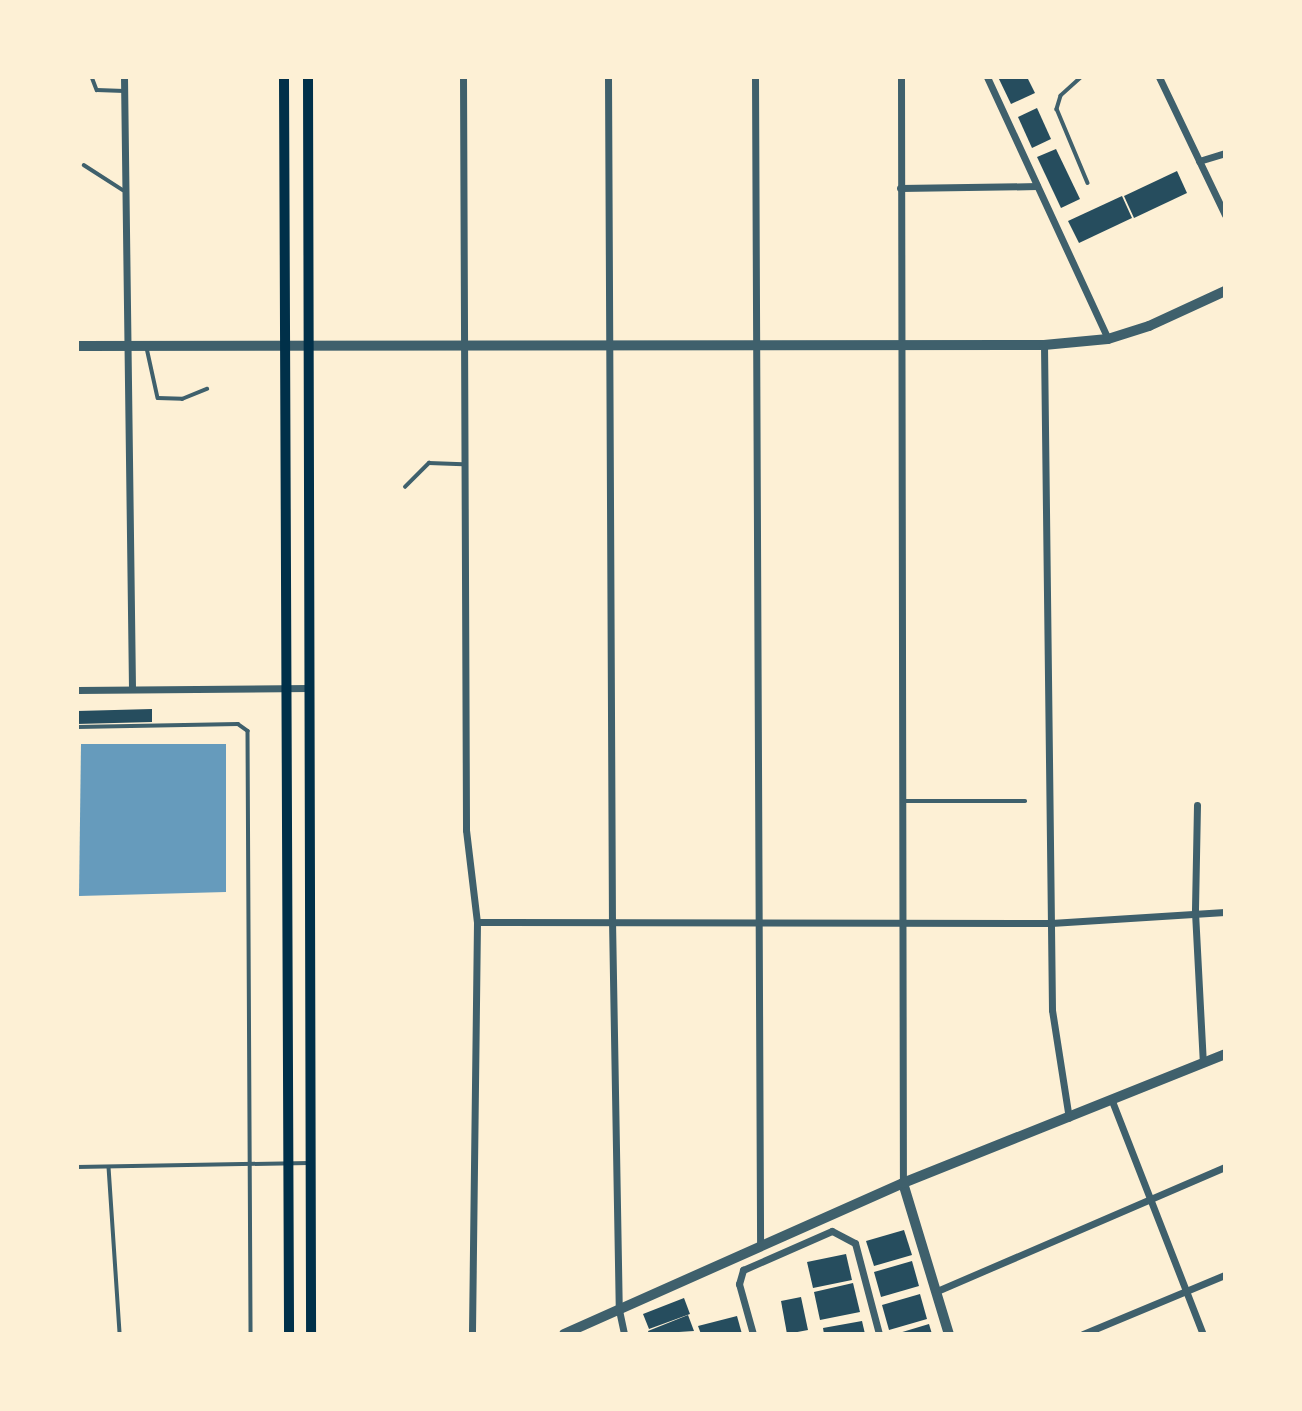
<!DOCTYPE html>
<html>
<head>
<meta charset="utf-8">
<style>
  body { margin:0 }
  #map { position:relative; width:1302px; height:1411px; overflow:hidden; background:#fdf0d5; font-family:Overpass,sans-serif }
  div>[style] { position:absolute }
  .water>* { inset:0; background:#669bbc }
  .building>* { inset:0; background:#264d5e }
  .service>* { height:3.5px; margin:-1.75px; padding:0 1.75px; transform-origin:1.75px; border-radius:1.75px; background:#3f606c }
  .minor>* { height:7px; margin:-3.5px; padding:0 3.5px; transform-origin:3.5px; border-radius:3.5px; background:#3f606c }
  .tertiary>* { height:10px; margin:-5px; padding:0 5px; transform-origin:5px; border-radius:5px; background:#3f606c }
  .secondary>* { height:10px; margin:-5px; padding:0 5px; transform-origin:5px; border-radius:5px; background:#003049 }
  span { translate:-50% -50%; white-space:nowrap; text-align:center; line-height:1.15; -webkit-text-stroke:7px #fdf0d5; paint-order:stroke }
  .frame { position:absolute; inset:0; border:79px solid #fdf0d5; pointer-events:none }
</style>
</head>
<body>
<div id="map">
  <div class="water">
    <i style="clip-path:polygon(81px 744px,226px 744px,226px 892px,79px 896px)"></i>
  </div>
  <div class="building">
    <i style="clip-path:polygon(998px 77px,1027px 77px,1035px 93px,1011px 104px)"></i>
    <i style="clip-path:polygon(1037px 108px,1051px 139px,1032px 148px,1018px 117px)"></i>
    <i style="clip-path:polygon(1056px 149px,1080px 199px,1061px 208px,1037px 157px)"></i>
    <i style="clip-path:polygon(1177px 171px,1187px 193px,1134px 218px,1124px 196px)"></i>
    <i style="clip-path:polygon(1122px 196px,1132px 218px,1079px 243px,1068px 221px)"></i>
    <i style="clip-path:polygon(152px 709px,152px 722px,77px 724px,77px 711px)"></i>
    <i style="clip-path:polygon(904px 1230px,912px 1255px,874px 1266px,866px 1241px)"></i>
    <i style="clip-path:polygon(846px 1254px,852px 1280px,813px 1288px,807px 1262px)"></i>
    <i style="clip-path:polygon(912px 1261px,919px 1286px,881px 1297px,874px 1272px)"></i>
    <i style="clip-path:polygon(853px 1283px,860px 1312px,820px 1320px,814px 1292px)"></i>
    <i style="clip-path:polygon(920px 1294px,927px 1319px,889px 1330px,882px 1305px)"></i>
    <i style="clip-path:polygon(801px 1297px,808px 1330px,787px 1334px,781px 1301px)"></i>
    <i style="clip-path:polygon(684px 1298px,690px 1314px,649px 1329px,643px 1314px)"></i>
    <i style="clip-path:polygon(688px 1315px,694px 1331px,649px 1334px,648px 1331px)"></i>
    <i style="clip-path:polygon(737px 1316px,742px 1334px,701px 1334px,698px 1326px)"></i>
    <i style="clip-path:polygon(862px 1321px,865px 1334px,824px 1334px,823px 1328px)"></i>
    <i style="clip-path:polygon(929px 1324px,932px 1334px,899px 1334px,899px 1333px)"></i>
  </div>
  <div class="service">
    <i style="left:92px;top:77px;width:14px;rotate:69deg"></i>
    <i style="left:97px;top:90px;width:27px;rotate:2deg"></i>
    <i style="left:1082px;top:77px;width:28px;rotate:138deg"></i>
    <i style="left:1061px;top:96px;width:14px;rotate:107deg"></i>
    <i style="left:1057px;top:109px;width:80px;rotate:67.3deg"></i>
    <i style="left:84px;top:165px;width:46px;rotate:32.7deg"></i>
    <i style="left:147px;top:348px;width:51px;rotate:77.6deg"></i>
    <i style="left:158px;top:398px;width:24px;rotate:2deg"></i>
    <i style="left:182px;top:399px;width:27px;rotate:-22deg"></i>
    <i style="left:405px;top:487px;width:34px;rotate:-45deg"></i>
    <i style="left:429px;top:463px;width:34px;rotate:2deg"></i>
    <i style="left:77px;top:727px;width:161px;rotate:-1.1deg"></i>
    <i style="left:238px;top:724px;width:12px;rotate:35deg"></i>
    <i style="left:248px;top:731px;width:603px;rotate:89.71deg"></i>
    <i style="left:902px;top:801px;width:123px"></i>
    <i style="left:77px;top:1167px;width:232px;rotate:-1deg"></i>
    <i style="left:109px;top:1167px;width:167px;rotate:86.2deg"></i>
  </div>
  <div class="minor">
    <i style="left:124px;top:77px;width:612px;rotate:89.25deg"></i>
    <i style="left:463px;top:77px;width:753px;rotate:89.77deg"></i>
    <i style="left:466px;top:830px;width:93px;rotate:83.2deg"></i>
    <i style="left:477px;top:922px;width:412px;rotate:90.7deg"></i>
    <i style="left:608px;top:77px;width:843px;rotate:89.73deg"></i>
    <i style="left:612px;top:920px;width:390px;rotate:89deg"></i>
    <i style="left:619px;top:1310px;width:25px;rotate:78deg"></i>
    <i style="left:755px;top:77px;width:1168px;rotate:89.75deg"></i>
    <i style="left:901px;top:77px;width:1106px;rotate:89.9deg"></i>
    <i style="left:987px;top:77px;width:289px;rotate:65.2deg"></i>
    <i style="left:1159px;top:77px;width:153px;rotate:64.4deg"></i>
    <i style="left:1199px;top:161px;width:27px;rotate:-17deg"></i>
    <i style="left:900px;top:188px;width:137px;rotate:-0.8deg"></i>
    <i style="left:1044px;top:345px;width:665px;rotate:89.31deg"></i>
    <i style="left:1052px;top:1010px;width:109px;rotate:81.1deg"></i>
    <i style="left:77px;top:690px;width:232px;rotate:-0.5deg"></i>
    <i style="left:1197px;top:805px;width:107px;rotate:91.1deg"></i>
    <i style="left:1195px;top:912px;width:151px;rotate:87deg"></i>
    <i style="left:477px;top:922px;width:574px;rotate:0.1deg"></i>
    <i style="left:1051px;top:923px;width:174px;rotate:-3.6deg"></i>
    <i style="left:1112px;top:1101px;width:250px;rotate:68.7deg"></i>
    <i style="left:937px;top:1291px;width:314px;rotate:-23.3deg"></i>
    <i style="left:753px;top:1334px;width:52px;rotate:-105.6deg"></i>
    <i style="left:739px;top:1284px;width:15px;rotate:-74deg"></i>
    <i style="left:743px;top:1270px;width:97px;rotate:-23.7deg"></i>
    <i style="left:832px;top:1231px;width:26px;rotate:28deg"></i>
    <i style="left:855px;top:1243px;width:94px;rotate:75.2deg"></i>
    <i style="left:1083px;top:1334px;width:154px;rotate:-22.6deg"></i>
  </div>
  <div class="tertiary">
    <i style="left:77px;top:346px;width:967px;rotate:-0.06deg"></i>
    <i style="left:1044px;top:345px;width:64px;rotate:-5.4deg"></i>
    <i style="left:1108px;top:339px;width:43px;rotate:-17.6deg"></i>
    <i style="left:1149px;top:326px;width:84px;rotate:-24.7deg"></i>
    <i style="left:903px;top:1183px;width:158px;rotate:73.1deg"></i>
    <i style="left:564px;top:1334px;width:371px;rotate:-24deg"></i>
    <i style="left:903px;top:1183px;width:347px;rotate:-21.8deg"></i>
  </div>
  <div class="secondary">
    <i style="left:284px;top:77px;width:1257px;rotate:89.77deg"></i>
    <i style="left:308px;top:77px;width:1257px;rotate:89.86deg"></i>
  </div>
  <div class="frame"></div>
</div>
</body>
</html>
